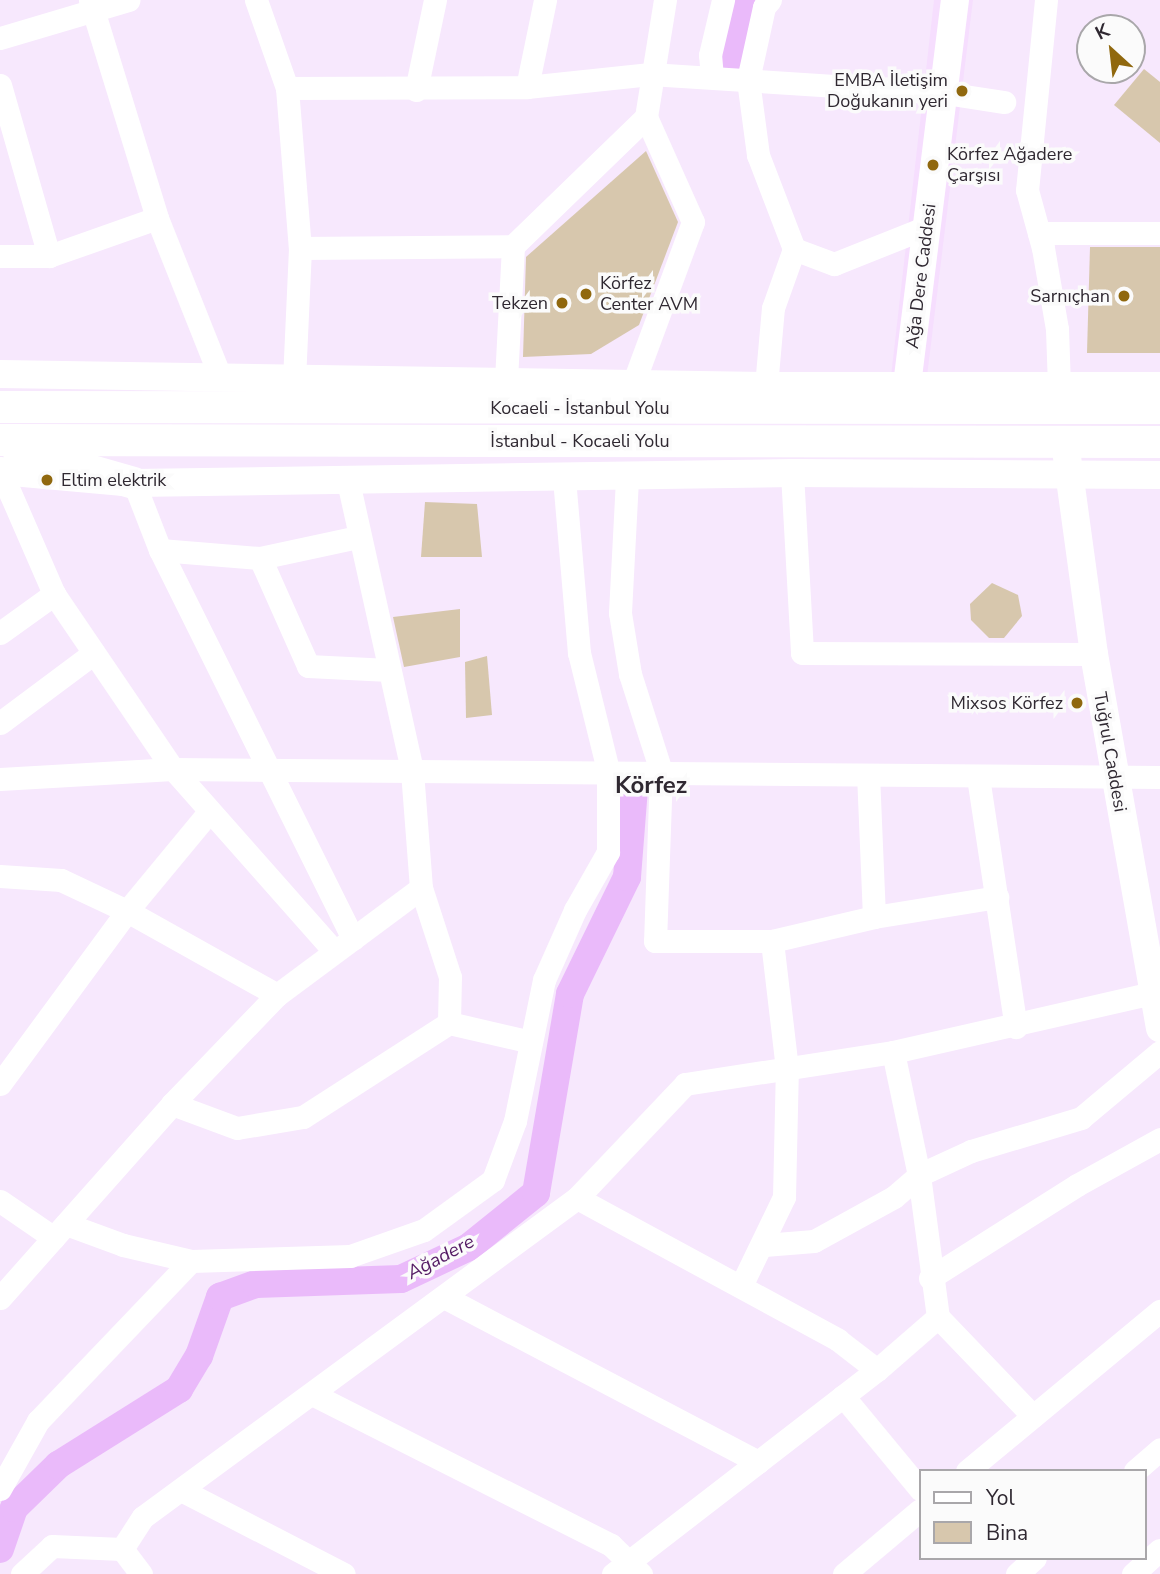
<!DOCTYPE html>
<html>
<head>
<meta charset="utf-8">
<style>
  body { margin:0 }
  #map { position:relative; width:1160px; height:1574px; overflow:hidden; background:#f7e8fd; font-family:"Nunito Sans",sans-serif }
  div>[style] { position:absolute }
  .built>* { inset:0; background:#f6defe }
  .river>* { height:28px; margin:-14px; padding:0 14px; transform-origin:14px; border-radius:14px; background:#eabafa }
  .building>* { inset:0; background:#d7c7ad }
  .minor>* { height:23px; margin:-11.5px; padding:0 11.5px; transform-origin:11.5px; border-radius:11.5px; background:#fff }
  .major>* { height:28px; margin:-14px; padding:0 14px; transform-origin:14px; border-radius:14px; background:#fff }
  .highway>* { height:32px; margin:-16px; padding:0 16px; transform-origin:16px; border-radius:16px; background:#fff }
  .dots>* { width:19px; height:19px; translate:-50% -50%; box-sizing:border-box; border:4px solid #fbfbfb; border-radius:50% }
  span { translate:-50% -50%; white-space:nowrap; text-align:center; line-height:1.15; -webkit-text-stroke:7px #fbfbfb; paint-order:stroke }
  .poi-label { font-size:18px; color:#2f2831 }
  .right { translate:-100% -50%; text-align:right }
  .left { translate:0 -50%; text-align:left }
  .street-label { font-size:18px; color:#2f2831 }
  .water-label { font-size:19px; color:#541a64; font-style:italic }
  .district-label { font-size:24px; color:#2f2831; font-weight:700 }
  .legend { position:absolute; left:919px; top:1469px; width:228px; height:91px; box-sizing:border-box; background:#fbfbfb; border:2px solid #a9a7aa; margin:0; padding:9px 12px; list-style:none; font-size:21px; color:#2f2831 }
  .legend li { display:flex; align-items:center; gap:14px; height:35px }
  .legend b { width:35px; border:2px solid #a9a7aa }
  .north { position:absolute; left:1076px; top:14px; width:70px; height:70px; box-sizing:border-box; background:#fbfbfb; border:2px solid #a9a7aa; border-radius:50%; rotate:333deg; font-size:19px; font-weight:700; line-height:28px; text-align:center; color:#2f2831 }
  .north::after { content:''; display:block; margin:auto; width:24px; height:32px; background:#90680e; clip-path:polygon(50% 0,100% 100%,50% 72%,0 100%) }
</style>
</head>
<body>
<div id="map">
  <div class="built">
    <i style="clip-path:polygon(934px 0,973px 0,926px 385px,890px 385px)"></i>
  </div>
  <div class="river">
    <i style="left:728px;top:65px;width:67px;rotate:-75.3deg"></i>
    <i style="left:0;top:1549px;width:43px;rotate:-71.1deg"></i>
    <i style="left:14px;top:1508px;width:62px;rotate:-44.3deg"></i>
    <i style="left:58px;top:1465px;width:143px;rotate:-32.1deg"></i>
    <i style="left:179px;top:1389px;width:39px;rotate:-59deg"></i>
    <i style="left:199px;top:1356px;width:63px;rotate:-70.4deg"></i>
    <i style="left:220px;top:1297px;width:38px;rotate:-20deg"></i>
    <i style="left:256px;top:1284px;width:145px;rotate:-2deg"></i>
    <i style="left:401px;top:1279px;width:75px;rotate:-25.2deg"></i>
    <i style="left:469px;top:1247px;width:86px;rotate:-38.9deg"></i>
    <i style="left:536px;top:1193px;width:202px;rotate:-80.3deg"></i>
    <i style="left:570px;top:994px;width:130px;rotate:-64deg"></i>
    <i style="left:627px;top:877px;width:88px;rotate:-85.5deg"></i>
  </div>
  <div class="building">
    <i style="clip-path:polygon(1144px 69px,1160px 82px,1160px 143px,1114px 105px)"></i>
    <i style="clip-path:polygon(646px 151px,678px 222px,639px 325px,591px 354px,523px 357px,526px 257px)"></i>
    <i style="clip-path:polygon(1090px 247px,1160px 247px,1160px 353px,1087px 353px)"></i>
    <i style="clip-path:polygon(425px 502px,477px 504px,482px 557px,421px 557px)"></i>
    <i style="clip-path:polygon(992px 583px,1018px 595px,1022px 616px,1004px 638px,989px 638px,971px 620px,970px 604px)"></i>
    <i style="clip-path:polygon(460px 609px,460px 657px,404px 667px,393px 617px)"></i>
    <i style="clip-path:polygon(487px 656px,492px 715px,466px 718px,465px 662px)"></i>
  </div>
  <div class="minor">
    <i style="left:90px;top:0;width:228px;rotate:72.9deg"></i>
    <i style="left:157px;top:218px;width:173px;rotate:68.3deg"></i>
    <i style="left:256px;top:0;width:93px;rotate:70.6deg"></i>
    <i style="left:287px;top:88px;width:161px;rotate:85.4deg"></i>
    <i style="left:300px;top:248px;width:131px;rotate:92.6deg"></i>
    <i style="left:770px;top:0;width:9px;rotate:131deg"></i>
    <i style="left:764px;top:7px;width:75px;rotate:102.4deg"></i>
    <i style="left:748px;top:80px;width:76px;rotate:82.4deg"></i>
    <i style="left:758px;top:155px;width:101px;rotate:69deg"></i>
    <i style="left:794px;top:249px;width:43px;rotate:20.6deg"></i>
    <i style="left:834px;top:264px;width:100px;rotate:-21.7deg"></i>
    <i style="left:1046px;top:0;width:191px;rotate:95.7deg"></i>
    <i style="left:1027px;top:190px;width:60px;rotate:74.6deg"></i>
    <i style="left:1043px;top:248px;width:82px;rotate:80.2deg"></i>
    <i style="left:1057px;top:329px;width:58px;rotate:88deg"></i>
    <i style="left:0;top:38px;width:134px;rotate:-16.5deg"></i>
    <i style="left:712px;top:77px;width:22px;rotate:-95deg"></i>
    <i style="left:710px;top:55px;width:57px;rotate:-76.7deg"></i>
    <i style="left:0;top:85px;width:178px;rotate:74deg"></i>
    <i style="left:527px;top:87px;width:89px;rotate:-78.3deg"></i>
    <i style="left:287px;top:88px;width:240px;rotate:-0.2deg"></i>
    <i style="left:527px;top:87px;width:124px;rotate:-6deg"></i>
    <i style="left:650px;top:74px;width:296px;rotate:3.7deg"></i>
    <i style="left:945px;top:93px;width:60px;rotate:8.7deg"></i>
    <i style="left:416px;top:90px;width:92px;rotate:-78.1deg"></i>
    <i style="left:1039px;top:233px;width:121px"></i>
    <i style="left:300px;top:248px;width:213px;rotate:-0.5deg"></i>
    <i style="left:0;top:256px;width:49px"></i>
    <i style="left:49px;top:256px;width:114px;rotate:-19.4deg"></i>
    <i style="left:506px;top:380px;width:134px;rotate:-87deg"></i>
    <i style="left:513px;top:246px;width:185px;rotate:-44.1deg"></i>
    <i style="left:646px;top:117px;width:119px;rotate:-80.8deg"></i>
    <i style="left:633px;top:384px;width:173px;rotate:-69.7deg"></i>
    <i style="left:693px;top:222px;width:115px;rotate:-114.1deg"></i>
    <i style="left:766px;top:386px;width:78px;rotate:-84.9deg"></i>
    <i style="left:773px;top:308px;width:63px;rotate:-70.4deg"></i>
    <i style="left:1px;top:472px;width:133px;rotate:66.5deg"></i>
    <i style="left:54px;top:594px;width:212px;rotate:55.8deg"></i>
    <i style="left:173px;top:769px;width:243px;rotate:48.5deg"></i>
    <i style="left:792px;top:473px;width:180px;rotate:86.8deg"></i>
    <i style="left:802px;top:653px;width:292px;rotate:0.2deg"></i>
    <i style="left:627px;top:479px;width:134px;rotate:93deg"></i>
    <i style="left:620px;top:613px;width:62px;rotate:80.7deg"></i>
    <i style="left:630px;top:674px;width:102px;rotate:72.3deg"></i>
    <i style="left:661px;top:771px;width:170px;rotate:92deg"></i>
    <i style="left:655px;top:941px;width:117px"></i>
    <i style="left:772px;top:941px;width:105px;rotate:-13.2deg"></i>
    <i style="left:874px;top:917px;width:141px;rotate:-92.4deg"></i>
    <i style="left:134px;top:483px;width:72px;rotate:68.8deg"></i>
    <i style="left:160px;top:550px;width:434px;rotate:63.6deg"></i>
    <i style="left:160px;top:550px;width:100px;rotate:4.6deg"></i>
    <i style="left:260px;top:558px;width:100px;rotate:-12.1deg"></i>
    <i style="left:260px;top:558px;width:118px;rotate:66deg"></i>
    <i style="left:308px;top:666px;width:81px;rotate:2.8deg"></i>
    <i style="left:0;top:633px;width:67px;rotate:-35.8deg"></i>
    <i style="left:0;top:723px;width:117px;rotate:-36.7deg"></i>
    <i style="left:978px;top:777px;width:253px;rotate:81.4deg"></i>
    <i style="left:0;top:779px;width:173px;rotate:-3.3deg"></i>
    <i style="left:173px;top:769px;width:987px;rotate:0.46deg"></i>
    <i style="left:0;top:876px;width:61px;rotate:3.8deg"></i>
    <i style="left:61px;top:880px;width:73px;rotate:25.2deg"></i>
    <i style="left:127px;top:911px;width:172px;rotate:29.2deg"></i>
    <i style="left:874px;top:917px;width:125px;rotate:-9.2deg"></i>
    <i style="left:449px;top:1023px;width:84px;rotate:13deg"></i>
    <i style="left:893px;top:1052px;width:126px;rotate:78.1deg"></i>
    <i style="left:919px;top:1175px;width:143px;rotate:82.4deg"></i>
    <i style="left:938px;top:1317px;width:137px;rotate:46.2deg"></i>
    <i style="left:0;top:1084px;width:215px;rotate:-53.7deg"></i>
    <i style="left:127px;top:911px;width:129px;rotate:-50.4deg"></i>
    <i style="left:172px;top:1104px;width:69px;rotate:20.3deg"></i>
    <i style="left:237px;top:1128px;width:67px;rotate:-9.5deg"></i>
    <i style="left:303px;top:1117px;width:174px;rotate:-32.8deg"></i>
    <i style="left:449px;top:1023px;width:46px;rotate:-88.8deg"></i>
    <i style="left:450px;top:977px;width:94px;rotate:-108deg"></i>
    <i style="left:577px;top:1198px;width:297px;rotate:28.5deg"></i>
    <i style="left:838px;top:1340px;width:49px;rotate:37.6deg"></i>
    <i style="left:0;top:1201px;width:65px;rotate:34.4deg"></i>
    <i style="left:66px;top:1224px;width:61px;rotate:20.2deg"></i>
    <i style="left:123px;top:1245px;width:70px;rotate:13.2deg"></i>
    <i style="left:191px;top:1261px;width:159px;rotate:-1.8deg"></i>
    <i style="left:350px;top:1256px;width:78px;rotate:-19.4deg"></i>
    <i style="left:424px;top:1230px;width:85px;rotate:-35.9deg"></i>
    <i style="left:493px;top:1180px;width:63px;rotate:-69.6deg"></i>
    <i style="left:515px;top:1121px;width:144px;rotate:-78.4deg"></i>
    <i style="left:544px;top:980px;width:77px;rotate:-66.1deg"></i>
    <i style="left:575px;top:910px;width:67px;rotate:-60.4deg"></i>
    <i style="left:608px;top:852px;width:82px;rotate:-90deg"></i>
    <i style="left:608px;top:770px;width:121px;rotate:-103.9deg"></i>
    <i style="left:579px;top:653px;width:177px;rotate:-94.9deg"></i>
    <i style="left:764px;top:1245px;width:50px;rotate:-4.6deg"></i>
    <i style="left:814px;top:1241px;width:91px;rotate:-28.8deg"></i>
    <i style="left:894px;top:1197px;width:33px;rotate:-41deg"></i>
    <i style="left:919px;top:1175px;width:57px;rotate:-24.8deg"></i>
    <i style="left:971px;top:1151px;width:115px;rotate:-16.7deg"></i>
    <i style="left:1081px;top:1118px;width:103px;rotate:-39.9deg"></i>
    <i style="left:930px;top:1278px;width:174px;rotate:-32.3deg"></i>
    <i style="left:1077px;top:1185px;width:95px;rotate:-29deg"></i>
    <i style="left:741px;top:1286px;width:99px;rotate:-64.2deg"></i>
    <i style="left:784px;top:1197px;width:128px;rotate:-88.7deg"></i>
    <i style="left:787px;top:1069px;width:129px;rotate:-96.7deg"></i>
    <i style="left:444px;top:1297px;width:355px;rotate:27.7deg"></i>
    <i style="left:0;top:1298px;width:259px;rotate:-48.4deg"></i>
    <i style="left:172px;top:1104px;width:151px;rotate:-46.1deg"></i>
    <i style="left:277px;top:995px;width:179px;rotate:-36.6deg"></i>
    <i style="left:421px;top:888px;width:118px;rotate:-94.4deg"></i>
    <i style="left:412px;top:770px;width:296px;rotate:-102.5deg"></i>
    <i style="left:312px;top:1394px;width:335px;rotate:26.8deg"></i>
    <i style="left:611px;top:1545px;width:42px;rotate:44deg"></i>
    <i style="left:843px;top:1396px;width:121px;rotate:50.4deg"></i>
    <i style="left:967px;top:1471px;width:251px;rotate:-39.7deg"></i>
    <i style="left:1135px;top:1471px;width:33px;rotate:-41deg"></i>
    <i style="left:0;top:1489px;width:78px;rotate:-60.8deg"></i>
    <i style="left:38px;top:1421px;width:221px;rotate:-46.3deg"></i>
    <i style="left:181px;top:1490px;width:183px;rotate:27.3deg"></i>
    <i style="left:22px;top:1574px;width:41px;rotate:-43deg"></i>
    <i style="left:52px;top:1546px;width:70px;rotate:2.5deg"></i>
    <i style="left:141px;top:1574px;width:31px;rotate:-127deg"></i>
    <i style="left:122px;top:1549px;width:38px;rotate:-57deg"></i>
    <i style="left:143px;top:1517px;width:539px;rotate:-36.32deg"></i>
    <i style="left:577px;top:1198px;width:157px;rotate:-46.5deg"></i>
    <i style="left:685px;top:1084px;width:210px;rotate:-8.7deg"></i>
    <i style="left:893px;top:1052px;width:266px;rotate:-12.8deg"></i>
    <i style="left:613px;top:1574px;width:334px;rotate:-37.7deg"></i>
    <i style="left:877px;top:1370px;width:81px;rotate:-41deg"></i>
    <i style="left:844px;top:1574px;width:99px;rotate:-40.1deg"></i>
    <i style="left:1017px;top:1574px;width:24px;rotate:-42deg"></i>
    <i style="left:1133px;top:1574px;width:36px;rotate:-42deg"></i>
  </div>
  <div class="major">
    <i style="left:0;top:374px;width:766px;rotate:0.9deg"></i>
    <i style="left:766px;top:386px;width:394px"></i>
    <i style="left:907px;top:385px;width:388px;rotate:-82.9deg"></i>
    <i style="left:1067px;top:457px;width:199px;rotate:82.2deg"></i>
    <i style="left:1094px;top:654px;width:380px;rotate:80deg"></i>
    <i style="left:0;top:471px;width:135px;rotate:5.1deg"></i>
    <i style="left:134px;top:483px;width:658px;rotate:-0.87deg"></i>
    <i style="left:792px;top:473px;width:368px;rotate:0.3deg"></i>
  </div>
  <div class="highway">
    <i style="left:0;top:407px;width:1160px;rotate:0.05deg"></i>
    <i style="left:0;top:440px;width:1160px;rotate:0.1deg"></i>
    <i style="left:18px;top:450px;width:121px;rotate:15.9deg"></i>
  </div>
  <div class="dots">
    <i style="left:962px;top:91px;background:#90680e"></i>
    <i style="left:933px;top:165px;background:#90680e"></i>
    <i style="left:586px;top:294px;background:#90680e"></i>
    <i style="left:1124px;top:296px;background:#90680e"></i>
    <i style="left:562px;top:303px;background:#90680e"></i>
    <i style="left:47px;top:480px;background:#90680e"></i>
    <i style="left:1077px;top:703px;background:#90680e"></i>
  </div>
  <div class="poi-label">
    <span class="right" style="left:948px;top:91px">EMBA İletişim<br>Doğukanın yeri</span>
    <span class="left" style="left:947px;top:165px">Körfez Ağadere<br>Çarşısı</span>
    <span class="left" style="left:600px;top:294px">Körfez<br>Center AVM</span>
    <span class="right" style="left:1110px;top:296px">Sarnıçhan</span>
    <span class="right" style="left:548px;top:303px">Tekzen</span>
    <span class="left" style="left:61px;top:480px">Eltim elektrik</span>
    <span class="right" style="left:1063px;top:703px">Mixsos Körfez</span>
  </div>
  <div class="street-label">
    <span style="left:921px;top:276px;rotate:-83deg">Ağa Dere Caddesi</span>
    <span style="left:580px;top:408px">Kocaeli - İstanbul Yolu</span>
    <span style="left:580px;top:441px">İstanbul - Kocaeli Yolu</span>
    <span style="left:1110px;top:752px;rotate:80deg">Tuğrul Caddesi</span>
  </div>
  <div class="water-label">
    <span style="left:441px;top:1258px;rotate:-28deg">Ağadere</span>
  </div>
  <div class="district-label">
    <span style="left:651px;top:786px">Körfez</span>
  </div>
  <ul class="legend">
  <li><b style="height:9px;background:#fff"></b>Yol</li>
  <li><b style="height:19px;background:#d7c7ad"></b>Bina</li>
  </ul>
  <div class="north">K</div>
</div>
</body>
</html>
